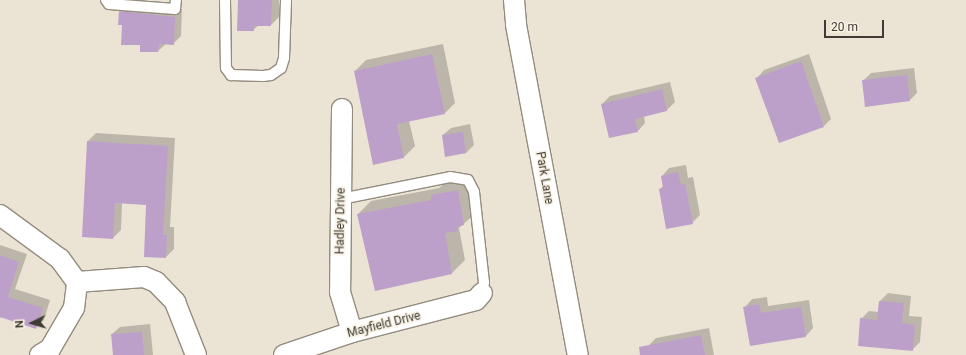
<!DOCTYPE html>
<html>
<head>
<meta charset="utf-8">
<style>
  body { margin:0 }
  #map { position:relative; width:966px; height:355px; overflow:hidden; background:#ebe4d5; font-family:Roboto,sans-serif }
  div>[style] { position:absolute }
  .shadow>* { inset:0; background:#0003 }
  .building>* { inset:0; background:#bda0c9 }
  .roads { filter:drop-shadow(1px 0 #938c7f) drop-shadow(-1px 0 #938c7f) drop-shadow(0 1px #938c7f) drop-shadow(0 -1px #938c7f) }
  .service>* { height:10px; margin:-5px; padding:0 5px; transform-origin:5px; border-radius:5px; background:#fff }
  .minor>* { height:20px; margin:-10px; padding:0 10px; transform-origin:10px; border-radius:10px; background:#fff }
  span { translate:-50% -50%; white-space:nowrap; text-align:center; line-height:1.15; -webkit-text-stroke:3px #f9f1e3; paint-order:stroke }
  .street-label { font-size:12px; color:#3f3c36 }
  .north { position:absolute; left:12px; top:303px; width:40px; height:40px; -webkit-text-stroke:3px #f9f1e3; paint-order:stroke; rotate:265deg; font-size:11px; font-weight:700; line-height:16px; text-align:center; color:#3f3c36 }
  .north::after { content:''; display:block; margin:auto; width:14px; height:18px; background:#3f3c36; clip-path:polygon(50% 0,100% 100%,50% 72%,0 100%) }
  .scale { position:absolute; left:824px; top:20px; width:60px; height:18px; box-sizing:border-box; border:2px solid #3f3c36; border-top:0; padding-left:5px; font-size:12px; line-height:14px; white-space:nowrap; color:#3f3c36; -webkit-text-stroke:3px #f9f1e3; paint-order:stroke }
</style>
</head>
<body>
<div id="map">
  <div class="shadow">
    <i style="clip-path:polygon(239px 0,279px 0,279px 17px,271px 25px,259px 25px,253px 30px)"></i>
    <i style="clip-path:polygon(128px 4px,182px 9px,181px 36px,173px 44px,166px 44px,158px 51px,141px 44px,123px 24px,120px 12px)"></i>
    <i style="clip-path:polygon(443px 44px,455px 103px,445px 113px,409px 121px,415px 146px,404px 157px,374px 163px,355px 71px,366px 60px)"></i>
    <i style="clip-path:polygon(809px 54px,831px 119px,824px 126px,757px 78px,764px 70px)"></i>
    <i style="clip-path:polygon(914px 68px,917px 93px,909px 101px,863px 81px,871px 73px)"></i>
    <i style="clip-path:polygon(670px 82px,675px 102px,667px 110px,644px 116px,645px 123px,638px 131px,602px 104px,610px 96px)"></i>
    <i style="clip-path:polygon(470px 124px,474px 145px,466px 153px,446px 156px,443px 135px,451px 128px)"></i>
    <i style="clip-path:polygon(96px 133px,175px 138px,170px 227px,174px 227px,174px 249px,166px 257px,147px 204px,122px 203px,121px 230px,113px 238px,83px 236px,88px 141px)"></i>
    <i style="clip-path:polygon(686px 165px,688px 178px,693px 177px,700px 215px,692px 223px,660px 189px,663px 186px,662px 176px,669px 168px)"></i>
    <i style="clip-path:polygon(470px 178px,477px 212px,459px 228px,465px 260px,452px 273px,375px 290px,358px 214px,371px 201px,439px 188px,445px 183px)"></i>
    <i style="clip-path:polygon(0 245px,27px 254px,15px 289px,50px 300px,44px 320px,36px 327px,2px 316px,0 318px)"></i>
    <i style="clip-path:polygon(888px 293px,911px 296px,909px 316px,922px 317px,920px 342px,912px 350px,861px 319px,869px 311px,879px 312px,880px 301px)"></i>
    <i style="clip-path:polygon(767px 297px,768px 306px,809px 300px,813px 328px,806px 336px,745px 307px,752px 299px)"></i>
    <i style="clip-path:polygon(150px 324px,153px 355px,114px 355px,112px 334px,120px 327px)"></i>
    <i style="clip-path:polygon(709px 328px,714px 355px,649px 355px,648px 346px,656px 338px)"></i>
  </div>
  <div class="building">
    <i style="clip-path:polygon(238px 0,272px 0,271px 26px,254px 26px,254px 31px,237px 31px)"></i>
    <i style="clip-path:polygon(119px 11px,175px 17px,174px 45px,159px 44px,158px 52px,140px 52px,140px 45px,121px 45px,122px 25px,118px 25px)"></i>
    <i style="clip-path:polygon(432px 54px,445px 114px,397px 124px,404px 158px,373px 165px,354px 71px)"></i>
    <i style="clip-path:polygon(801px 61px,824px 127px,779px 143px,755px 78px)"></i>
    <i style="clip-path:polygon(907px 75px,910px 101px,865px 107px,862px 80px)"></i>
    <i style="clip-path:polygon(662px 89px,667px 111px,635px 119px,638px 132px,609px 138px,601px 104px)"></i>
    <i style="clip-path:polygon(463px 132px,466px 153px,445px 157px,442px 135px)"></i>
    <i style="clip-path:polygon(87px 141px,168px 146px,163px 235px,167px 235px,166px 258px,144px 257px,146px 205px,115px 203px,113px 239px,82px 237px)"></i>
    <i style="clip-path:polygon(678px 172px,681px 185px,685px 184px,693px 224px,666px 229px,659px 189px,663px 188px,661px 176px)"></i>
    <i style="clip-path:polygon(458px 190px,464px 225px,457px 227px,458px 231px,445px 233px,452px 274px,375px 291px,357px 214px,431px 200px,431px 195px)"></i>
    <i style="clip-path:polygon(0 255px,19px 262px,8px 297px,43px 308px,36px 329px,0 317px)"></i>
    <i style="clip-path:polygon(879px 301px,904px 303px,902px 323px,915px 325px,913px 351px,858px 346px,860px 318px,877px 320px)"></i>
    <i style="clip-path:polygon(759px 304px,761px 313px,801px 307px,806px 337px,750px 346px,743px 307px)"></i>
    <i style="clip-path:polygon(142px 332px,144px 355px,113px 355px,111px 334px)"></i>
    <i style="clip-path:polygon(701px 335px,705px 355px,640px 355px,639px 347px)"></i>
  </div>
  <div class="roads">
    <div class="service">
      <i style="left:106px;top:0;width:5px;rotate:53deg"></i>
      <i style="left:109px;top:4px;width:66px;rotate:4.3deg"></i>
      <i style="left:175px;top:9px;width:9px;rotate:-84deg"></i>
      <i style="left:225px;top:0;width:68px;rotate:89.2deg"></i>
      <i style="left:226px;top:68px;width:9px;rotate:54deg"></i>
      <i style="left:231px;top:75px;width:32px;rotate:2deg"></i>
      <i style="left:263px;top:76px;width:8px;rotate:-7deg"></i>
      <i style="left:271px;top:75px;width:12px;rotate:-35deg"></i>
      <i style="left:281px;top:68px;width:10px;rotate:-73deg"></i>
      <i style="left:284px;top:58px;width:58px;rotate:-88deg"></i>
      <i style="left:341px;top:199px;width:111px;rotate:-11.4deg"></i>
      <i style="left:450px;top:177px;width:18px;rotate:9deg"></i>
      <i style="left:468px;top:180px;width:13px;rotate:63deg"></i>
      <i style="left:474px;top:192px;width:91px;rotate:83.7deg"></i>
      <i style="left:484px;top:282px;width:11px;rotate:100deg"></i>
    </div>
    <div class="minor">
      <i style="left:514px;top:0;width:25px;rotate:85deg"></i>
      <i style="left:516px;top:25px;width:336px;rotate:79.4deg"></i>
      <i style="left:342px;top:109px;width:183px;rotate:90.6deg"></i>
      <i style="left:340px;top:292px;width:42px;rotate:73.3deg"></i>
      <i style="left:0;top:215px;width:74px;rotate:36.3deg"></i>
      <i style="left:60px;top:259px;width:29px;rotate:54deg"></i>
      <i style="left:40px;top:355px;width:12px;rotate:-31deg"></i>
      <i style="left:50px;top:349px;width:48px;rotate:-59.7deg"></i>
      <i style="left:74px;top:308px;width:26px;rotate:-83deg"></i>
      <i style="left:77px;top:282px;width:67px;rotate:-4.3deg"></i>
      <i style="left:144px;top:277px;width:13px;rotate:23deg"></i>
      <i style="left:156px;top:282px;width:28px;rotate:46deg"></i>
      <i style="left:175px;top:302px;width:57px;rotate:68.4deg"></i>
      <i style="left:284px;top:355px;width:72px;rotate:-18.7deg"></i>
      <i style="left:352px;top:332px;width:128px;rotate:-14.5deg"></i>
      <i style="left:476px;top:300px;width:9px;rotate:-49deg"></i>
    </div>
  </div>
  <div class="street-label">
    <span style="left:544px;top:178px;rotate:80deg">Park Lane</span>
    <span style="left:341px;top:221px;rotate:-89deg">Hadley Drive</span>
    <span style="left:384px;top:325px;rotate:-14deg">Mayfield Drive</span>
  </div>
  <div class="north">N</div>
  <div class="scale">20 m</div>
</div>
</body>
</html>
